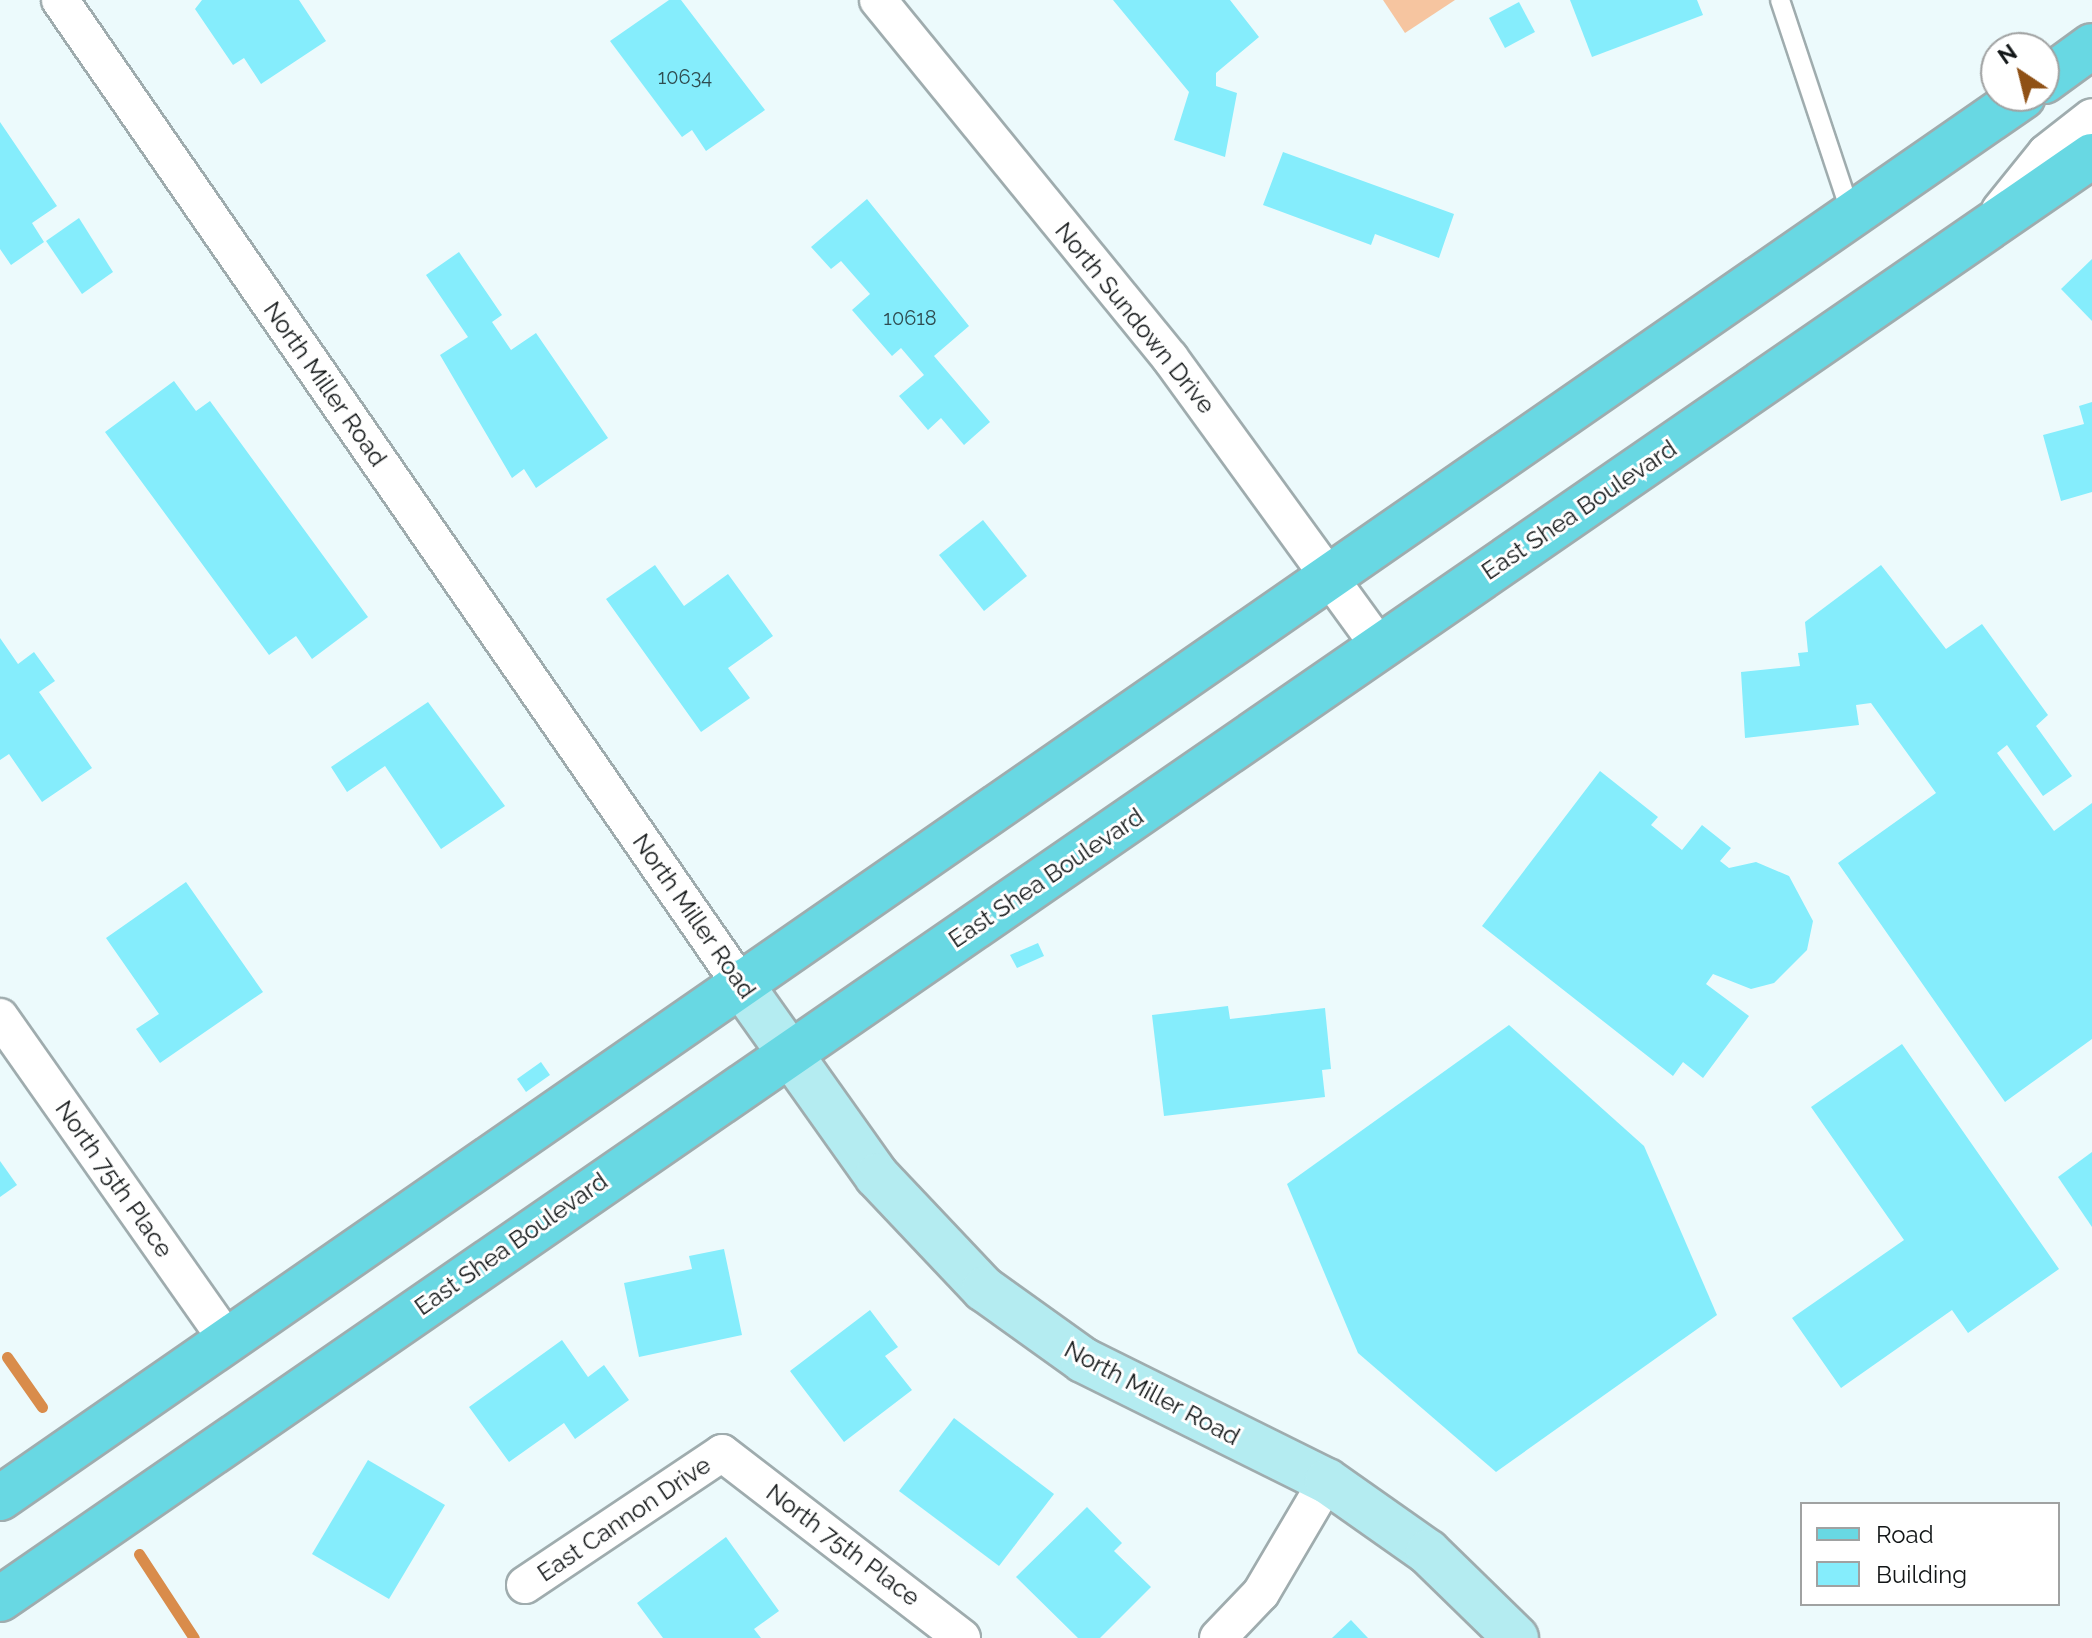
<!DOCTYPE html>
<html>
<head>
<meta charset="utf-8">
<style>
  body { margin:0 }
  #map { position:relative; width:2092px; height:1638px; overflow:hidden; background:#ecfafc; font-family:Raleway,sans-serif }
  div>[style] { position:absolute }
  .green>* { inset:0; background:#f6c5a0 }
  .stream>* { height:11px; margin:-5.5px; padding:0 5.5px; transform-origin:5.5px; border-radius:5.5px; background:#d98c4b }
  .building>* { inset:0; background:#85edfc }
  .roads { filter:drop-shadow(2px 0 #9facae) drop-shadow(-2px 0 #9facae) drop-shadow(0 2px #9facae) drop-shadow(0 -2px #9facae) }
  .lane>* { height:18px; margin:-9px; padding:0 9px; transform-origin:9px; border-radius:9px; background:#fff }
  .street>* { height:36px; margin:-18px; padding:0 18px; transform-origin:18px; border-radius:18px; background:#fff }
  .secondary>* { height:44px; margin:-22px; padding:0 22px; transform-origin:22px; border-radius:22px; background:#b4ecf1 }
  .primary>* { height:44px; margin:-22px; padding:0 22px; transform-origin:22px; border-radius:22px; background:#68d8e3 }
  span { translate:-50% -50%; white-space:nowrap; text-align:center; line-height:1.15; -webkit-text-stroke:6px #fff; paint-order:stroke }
  .number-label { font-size:20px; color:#2f4c50 }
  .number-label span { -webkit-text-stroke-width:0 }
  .street-label { font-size:24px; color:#121617 }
  .legend { position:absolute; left:1800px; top:1502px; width:260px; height:104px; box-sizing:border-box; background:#fff; border:2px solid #a0a2a2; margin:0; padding:10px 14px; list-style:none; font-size:24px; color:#121617 }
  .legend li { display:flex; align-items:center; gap:16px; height:40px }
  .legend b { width:40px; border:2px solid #a0a2a2 }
  .north { position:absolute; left:1980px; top:32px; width:80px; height:80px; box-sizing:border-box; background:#fff; border:2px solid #a0a2a2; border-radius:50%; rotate:325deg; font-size:22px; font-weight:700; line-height:32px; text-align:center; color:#121617 }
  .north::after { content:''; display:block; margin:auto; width:28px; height:36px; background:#8f5116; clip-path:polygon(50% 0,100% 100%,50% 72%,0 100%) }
</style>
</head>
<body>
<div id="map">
  <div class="green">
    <i style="clip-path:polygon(1383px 0,1455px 0,1405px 33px)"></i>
  </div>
  <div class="stream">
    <i style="left:7px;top:1357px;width:61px;rotate:55deg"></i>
    <i style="left:139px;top:1554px;width:100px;rotate:56.8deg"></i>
  </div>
  <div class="building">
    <i style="clip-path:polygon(202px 0,299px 0,326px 41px,261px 84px,244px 58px,233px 65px,195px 9px)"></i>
    <i style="clip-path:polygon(669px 0,681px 0,765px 110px,706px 151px,692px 130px,682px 137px,610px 41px)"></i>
    <i style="clip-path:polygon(1113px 0,1230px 0,1259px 37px,1216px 73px,1216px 86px,1237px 93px,1225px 157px,1174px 140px,1189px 92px)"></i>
    <i style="clip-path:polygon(1570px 0,1697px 0,1703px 15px,1592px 57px)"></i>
    <i style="clip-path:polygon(1519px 2px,1535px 32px,1505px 48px,1489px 18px)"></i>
    <i style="clip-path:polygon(0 122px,57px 206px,32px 223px,44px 242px,11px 265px,0 249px)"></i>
    <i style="clip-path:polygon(1283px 152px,1454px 214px,1439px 258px,1375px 234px,1371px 245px,1263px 205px)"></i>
    <i style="clip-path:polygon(867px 199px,969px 326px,934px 356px,990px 422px,964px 445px,941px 418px,928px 430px,899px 396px,924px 375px,901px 348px,892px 356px,852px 310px,870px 294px,841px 261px,831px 269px,811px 247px)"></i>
    <i style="clip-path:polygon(79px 218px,113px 272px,82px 294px,46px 241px)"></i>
    <i style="clip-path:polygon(459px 252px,502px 315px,492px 322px,511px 350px,536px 333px,608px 438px,536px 488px,524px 469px,512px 478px,440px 355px,468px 337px,426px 275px)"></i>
    <i style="clip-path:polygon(2092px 259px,2092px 321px,2061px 289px)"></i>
    <i style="clip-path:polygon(174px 381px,196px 411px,210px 401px,368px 617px,312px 659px,296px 636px,269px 655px,105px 432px)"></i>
    <i style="clip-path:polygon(2092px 402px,2092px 492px,2061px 501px,2043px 435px,2084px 424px,2079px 406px)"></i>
    <i style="clip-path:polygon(983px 520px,1027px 576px,984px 611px,939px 555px)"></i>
    <i style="clip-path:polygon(655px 565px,684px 606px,728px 574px,773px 636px,728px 668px,750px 698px,701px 732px,606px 599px)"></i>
    <i style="clip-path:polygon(1881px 565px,1946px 649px,1982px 624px,2048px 715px,2036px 726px,2072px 776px,2043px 796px,2007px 745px,1997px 753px,2054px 831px,2092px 803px,2092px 1039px,2005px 1102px,1838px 863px,1936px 793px,1871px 703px,1856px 705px,1859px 725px,1745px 738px,1741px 672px,1800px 666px,1798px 653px,1808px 652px,1805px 622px)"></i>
    <i style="clip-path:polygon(0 638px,18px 664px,34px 652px,55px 681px,39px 692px,92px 768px,42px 802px,9px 754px,0 760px)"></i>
    <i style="clip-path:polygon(428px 702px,505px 806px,441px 849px,385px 766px,347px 792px,331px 767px)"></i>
    <i style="clip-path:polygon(1600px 771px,1658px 817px,1651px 825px,1682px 850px,1702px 825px,1731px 848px,1720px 861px,1729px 868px,1756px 862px,1789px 876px,1813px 921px,1807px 950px,1774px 983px,1751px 989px,1713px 974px,1706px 984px,1749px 1016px,1703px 1078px,1683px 1062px,1673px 1076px,1482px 926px)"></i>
    <i style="clip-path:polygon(186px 882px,263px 992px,160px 1063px,136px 1029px,159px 1014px,106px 938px)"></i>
    <i style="clip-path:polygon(1038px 943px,1044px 956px,1017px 968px,1010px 955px)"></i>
    <i style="clip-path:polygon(1228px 1006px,1230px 1019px,1325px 1008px,1331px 1069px,1322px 1070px,1325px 1097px,1164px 1116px,1152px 1015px)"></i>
    <i style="clip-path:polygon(1509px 1025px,1644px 1146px,1717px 1315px,1496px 1472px,1358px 1353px,1287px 1184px)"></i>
    <i style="clip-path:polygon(1902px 1044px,2059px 1269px,1968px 1333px,1952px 1310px,1841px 1388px,1792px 1318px,1904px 1240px,1811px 1107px)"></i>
    <i style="clip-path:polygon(541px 1062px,550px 1075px,526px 1092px,517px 1079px)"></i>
    <i style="clip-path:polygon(2092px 1152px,2092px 1227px,2058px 1177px)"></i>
    <i style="clip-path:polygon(0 1161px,17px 1185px,0 1197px)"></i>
    <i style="clip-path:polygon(724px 1249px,742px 1335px,639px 1357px,624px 1283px,692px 1269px,689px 1256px)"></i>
    <i style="clip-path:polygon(870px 1310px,898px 1347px,885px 1356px,912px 1390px,844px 1442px,790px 1371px)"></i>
    <i style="clip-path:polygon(562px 1340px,588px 1377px,604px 1365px,629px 1400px,575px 1439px,564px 1423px,509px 1462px,469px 1407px)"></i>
    <i style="clip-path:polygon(954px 1418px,1054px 1494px,999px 1566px,899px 1491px)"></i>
    <i style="clip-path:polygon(368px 1460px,445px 1505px,389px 1599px,312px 1554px)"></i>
    <i style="clip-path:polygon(1087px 1507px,1122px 1543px,1114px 1551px,1151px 1587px,1100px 1638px,1078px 1638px,1016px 1577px)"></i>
    <i style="clip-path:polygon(726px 1537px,779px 1611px,754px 1629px,761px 1638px,663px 1638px,637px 1603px)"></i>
    <i style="clip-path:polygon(1351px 1620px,1368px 1638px,1332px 1638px)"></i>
  </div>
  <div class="roads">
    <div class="lane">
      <i style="left:1780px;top:0;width:228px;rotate:71.6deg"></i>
    </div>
    <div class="street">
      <i style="left:60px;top:0;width:1194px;rotate:55.34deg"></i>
      <i style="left:878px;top:0;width:462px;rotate:50.8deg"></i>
      <i style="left:1170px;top:358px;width:356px;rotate:54deg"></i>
      <i style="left:2000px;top:210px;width:73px;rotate:-51.1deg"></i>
      <i style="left:2046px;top:153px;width:58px;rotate:-38deg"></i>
      <i style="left:0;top:1017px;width:396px;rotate:54.9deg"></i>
      <i style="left:525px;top:1585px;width:237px;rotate:-33.8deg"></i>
      <i style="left:722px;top:1453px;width:303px;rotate:37.6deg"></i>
      <i style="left:1218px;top:1638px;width:62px;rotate:-46.3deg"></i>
      <i style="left:1261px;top:1593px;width:130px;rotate:-59.5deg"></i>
    </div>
    <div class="secondary">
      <i style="left:739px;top:982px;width:238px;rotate:54.6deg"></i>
      <i style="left:877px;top:1176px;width:156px;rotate:46.6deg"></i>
      <i style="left:984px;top:1289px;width:122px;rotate:35.6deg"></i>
      <i style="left:1083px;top:1360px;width:272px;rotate:26.4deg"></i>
      <i style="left:1327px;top:1481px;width:123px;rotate:35.1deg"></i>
      <i style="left:1428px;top:1552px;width:123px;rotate:44.3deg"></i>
    </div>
    <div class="primary">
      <i style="left:2044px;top:81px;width:59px;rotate:-36.1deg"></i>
      <i style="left:0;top:1498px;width:2461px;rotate:-34.72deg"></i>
      <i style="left:0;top:1599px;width:2541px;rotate:-34.6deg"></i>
    </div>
  </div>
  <div class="number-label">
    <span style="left:685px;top:77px">10634</span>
    <span style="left:910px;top:318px">10618</span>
  </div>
  <div class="street-label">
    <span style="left:1135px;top:318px;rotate:51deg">North Sundown Drive</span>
    <span style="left:325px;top:384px;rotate:55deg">North Miller Road</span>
    <span style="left:1579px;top:510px;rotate:-34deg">East Shea Boulevard</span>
    <span style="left:1046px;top:878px;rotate:-34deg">East Shea Boulevard</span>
    <span style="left:694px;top:916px;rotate:55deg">North Miller Road</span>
    <span style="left:114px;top:1179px;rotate:55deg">North 75th Place</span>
    <span style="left:511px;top:1244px;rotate:-35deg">East Shea Boulevard</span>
    <span style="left:1152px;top:1393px;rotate:28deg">North Miller Road</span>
    <span style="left:624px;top:1519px;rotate:-34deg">East Cannon Drive</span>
    <span style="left:843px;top:1545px;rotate:37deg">North 75th Place</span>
  </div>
  <ul class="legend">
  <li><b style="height:10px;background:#68d8e3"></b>Road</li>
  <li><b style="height:22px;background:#85edfc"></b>Building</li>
  </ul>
  <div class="north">N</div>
</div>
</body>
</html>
